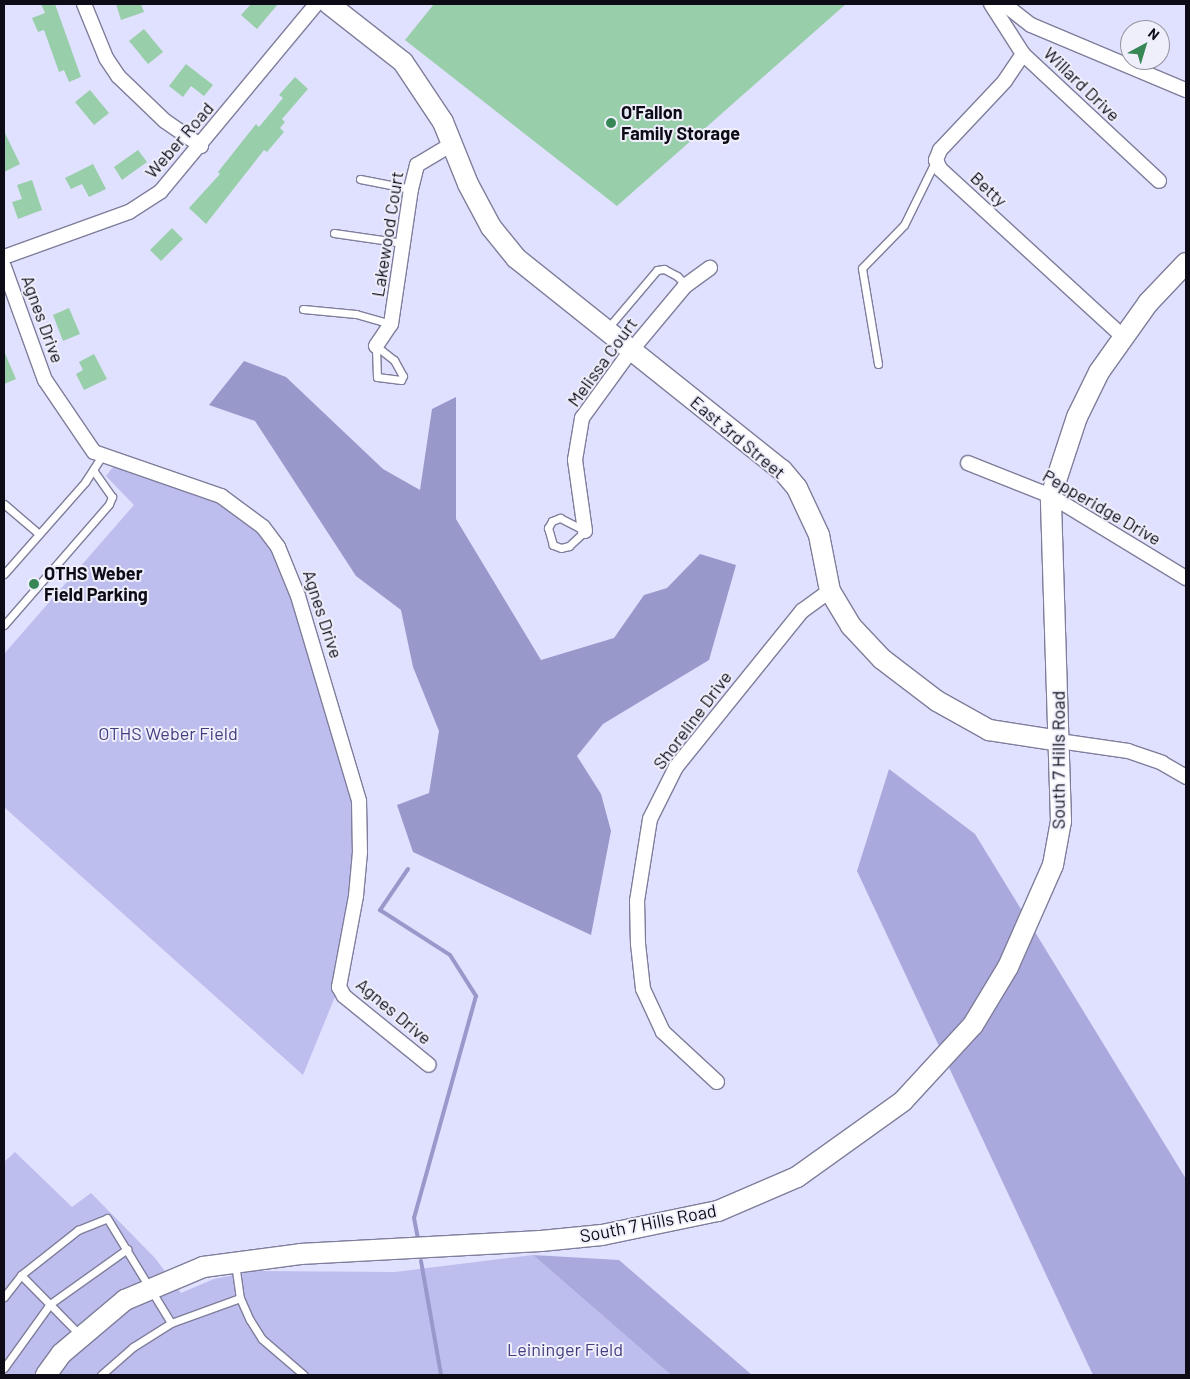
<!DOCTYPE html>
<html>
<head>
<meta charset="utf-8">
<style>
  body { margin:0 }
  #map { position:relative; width:1190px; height:1379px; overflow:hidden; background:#e0e0ff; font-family:Barlow,sans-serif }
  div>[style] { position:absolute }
  .green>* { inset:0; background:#bdbdee }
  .forest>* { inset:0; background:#aaa9dd }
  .water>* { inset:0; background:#9998cb }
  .stream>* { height:4px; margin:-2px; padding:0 2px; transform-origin:2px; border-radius:2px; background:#9998cb }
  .building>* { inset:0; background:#99ceaa }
  .roads { filter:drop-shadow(1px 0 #7f7e9b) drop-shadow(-1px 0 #7f7e9b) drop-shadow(0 1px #7f7e9b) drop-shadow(0 -1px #7f7e9b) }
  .lane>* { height:7px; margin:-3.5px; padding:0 3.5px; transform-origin:3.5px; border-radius:3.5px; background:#fff }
  .street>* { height:14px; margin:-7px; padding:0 7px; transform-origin:7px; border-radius:7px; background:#fff }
  .secondary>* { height:20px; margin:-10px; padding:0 10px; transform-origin:10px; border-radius:10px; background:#fff }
  .dots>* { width:14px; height:14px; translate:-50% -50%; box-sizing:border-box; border:2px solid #efeffc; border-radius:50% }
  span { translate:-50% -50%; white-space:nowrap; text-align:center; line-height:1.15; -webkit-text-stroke:4px #efeffc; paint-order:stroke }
  .street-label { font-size:18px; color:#0d0c16 }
  .poi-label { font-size:18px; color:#0d0c16; font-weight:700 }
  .left { translate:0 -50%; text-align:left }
  .park-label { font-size:18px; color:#443e7e }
  .frame { position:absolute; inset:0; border:5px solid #0d0c16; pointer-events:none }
  .north { position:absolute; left:1120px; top:20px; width:50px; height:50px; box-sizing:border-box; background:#efeffc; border:1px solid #9594a0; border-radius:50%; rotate:39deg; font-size:14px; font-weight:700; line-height:20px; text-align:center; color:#0d0c16 }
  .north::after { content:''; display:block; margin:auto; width:18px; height:22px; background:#368656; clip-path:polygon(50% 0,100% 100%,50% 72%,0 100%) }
</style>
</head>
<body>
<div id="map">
  <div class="green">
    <i style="clip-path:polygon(117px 462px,221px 496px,278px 547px,361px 827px,339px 987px,303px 1075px,4px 807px,4px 654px,134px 505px,106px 476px)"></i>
    <i style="clip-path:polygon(15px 1152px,72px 1207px,91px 1193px,155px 1258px,181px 1293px,214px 1279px,254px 1271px,395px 1272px,533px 1255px,671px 1375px,4px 1375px,4px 1162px)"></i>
  </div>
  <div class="forest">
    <i style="clip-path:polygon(889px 769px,975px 834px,1186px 1179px,1186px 1375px,1093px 1375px,857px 871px)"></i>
    <i style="clip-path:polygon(533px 1255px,619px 1260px,752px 1375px,671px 1375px)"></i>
  </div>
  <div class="water">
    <i style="clip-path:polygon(244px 361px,286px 377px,383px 469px,420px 490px,432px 409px,456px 397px,456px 519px,541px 660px,614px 638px,644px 595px,667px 588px,700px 554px,736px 565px,709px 660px,603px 724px,577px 756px,601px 794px,611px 831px,591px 935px,413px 852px,397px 805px,429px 793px,439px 731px,413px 667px,401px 610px,356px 576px,255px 421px,209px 405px)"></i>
  </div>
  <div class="stream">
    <i style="left:408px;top:869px;width:50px;rotate:124.3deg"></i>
    <i style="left:380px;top:910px;width:83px;rotate:32.7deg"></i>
    <i style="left:450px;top:955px;width:49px;rotate:57.6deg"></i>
    <i style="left:476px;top:996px;width:230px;rotate:105.6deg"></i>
    <i style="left:414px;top:1218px;width:20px;rotate:79deg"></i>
    <i style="left:421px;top:1261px;width:116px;rotate:80deg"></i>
  </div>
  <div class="building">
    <i style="clip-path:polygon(41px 4px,55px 4px,81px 77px,69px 82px,64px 70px,59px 72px,44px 30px,38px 32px,32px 18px,45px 13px)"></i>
    <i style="clip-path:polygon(116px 4px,141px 4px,144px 12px,121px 20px)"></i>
    <i style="clip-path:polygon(251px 4px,278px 4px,257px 29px,241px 15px)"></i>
    <i style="clip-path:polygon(434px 4px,846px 4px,617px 206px,405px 40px)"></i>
    <i style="clip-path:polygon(144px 29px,163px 52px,148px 64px,129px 41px)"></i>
    <i style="clip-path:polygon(186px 64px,213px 85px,204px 96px,191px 86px,183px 97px,169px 86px)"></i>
    <i style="clip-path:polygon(295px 77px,308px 89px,282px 119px,285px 122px,280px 128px,284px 132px,267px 152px,264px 150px,206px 224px,189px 208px,220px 174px,218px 172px,256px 124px,259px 127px,283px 98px,279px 95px)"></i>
    <i style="clip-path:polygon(90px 90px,109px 113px,94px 125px,75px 102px)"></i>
    <i style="clip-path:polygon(4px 131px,20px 164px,4px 172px)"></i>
    <i style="clip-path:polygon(138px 150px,147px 162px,122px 180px,114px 167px)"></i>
    <i style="clip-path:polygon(93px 164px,106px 189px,89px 197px,82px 184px,71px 189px,65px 178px)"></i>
    <i style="clip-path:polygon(32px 180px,42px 210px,18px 219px,12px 202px,22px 199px,17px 185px)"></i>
    <i style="clip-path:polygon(172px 228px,183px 239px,161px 261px,150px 250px)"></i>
    <i style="clip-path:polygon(69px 308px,80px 334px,63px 341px,53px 315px)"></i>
    <i style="clip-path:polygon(4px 351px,16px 379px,4px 384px)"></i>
    <i style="clip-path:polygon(94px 354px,107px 379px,84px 390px,76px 374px,83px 370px,79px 362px)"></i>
  </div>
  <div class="roads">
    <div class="lane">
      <i style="left:360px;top:179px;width:52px;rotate:11.1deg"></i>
      <i style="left:334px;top:233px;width:70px;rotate:8.2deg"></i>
      <i style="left:303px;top:309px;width:53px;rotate:5.4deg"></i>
      <i style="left:356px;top:314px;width:36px;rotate:16deg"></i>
      <i style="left:607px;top:329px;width:77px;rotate:-49.7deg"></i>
      <i style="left:657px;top:270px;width:7px;rotate:-8deg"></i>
      <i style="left:664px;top:269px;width:15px;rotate:28deg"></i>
      <i style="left:677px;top:276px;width:13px;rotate:45deg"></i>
      <i style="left:376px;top:346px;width:23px;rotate:38deg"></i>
      <i style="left:394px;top:360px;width:18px;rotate:61deg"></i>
      <i style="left:403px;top:376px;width:4px;rotate:117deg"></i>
      <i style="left:401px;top:380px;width:24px;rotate:-173deg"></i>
      <i style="left:377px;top:377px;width:31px;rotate:-92deg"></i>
      <i style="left:878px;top:364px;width:97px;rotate:-99.5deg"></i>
      <i style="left:862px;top:268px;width:60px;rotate:-45.7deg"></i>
      <i style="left:904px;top:225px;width:72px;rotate:-63.8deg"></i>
      <i style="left:4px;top:504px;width:46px;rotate:40.6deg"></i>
      <i style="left:560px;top:518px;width:28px;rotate:27deg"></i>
      <i style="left:585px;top:531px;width:22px;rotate:137deg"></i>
      <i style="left:569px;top:546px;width:8px;rotate:166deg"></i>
      <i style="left:561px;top:548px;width:9px;rotate:-159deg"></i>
      <i style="left:553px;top:545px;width:18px;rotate:-106deg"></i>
      <i style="left:548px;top:528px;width:8px;rotate:-60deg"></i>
      <i style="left:552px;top:521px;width:9px;rotate:-21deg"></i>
      <i style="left:4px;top:574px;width:123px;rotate:-48.6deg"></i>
      <i style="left:85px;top:482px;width:31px;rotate:-57deg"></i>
      <i style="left:4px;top:625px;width:160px;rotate:-49deg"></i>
      <i style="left:109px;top:504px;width:8px;rotate:-67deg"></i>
      <i style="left:112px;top:497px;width:33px;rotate:-125deg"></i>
      <i style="left:235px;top:1263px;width:35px;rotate:82deg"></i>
      <i style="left:240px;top:1298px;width:24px;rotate:66deg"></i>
      <i style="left:250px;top:1320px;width:22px;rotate:58deg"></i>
      <i style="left:262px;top:1339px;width:55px;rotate:40.6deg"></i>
      <i style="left:21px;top:1275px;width:84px;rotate:45.5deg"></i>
      <i style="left:4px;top:1297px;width:28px;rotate:-52deg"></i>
      <i style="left:21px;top:1275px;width:73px;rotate:-38.3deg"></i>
      <i style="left:78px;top:1230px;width:31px;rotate:-22deg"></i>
      <i style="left:107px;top:1218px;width:123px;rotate:58.6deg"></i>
      <i style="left:171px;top:1323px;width:73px;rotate:-19.9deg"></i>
      <i style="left:4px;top:1368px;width:79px;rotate:-54.3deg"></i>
      <i style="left:50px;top:1304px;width:95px;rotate:-35.5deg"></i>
      <i style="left:101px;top:1375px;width:43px;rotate:-41.2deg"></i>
      <i style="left:133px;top:1347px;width:45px;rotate:-32.3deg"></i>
    </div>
    <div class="street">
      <i style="left:84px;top:4px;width:58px;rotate:67.8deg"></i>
      <i style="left:106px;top:58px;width:22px;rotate:56deg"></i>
      <i style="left:118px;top:76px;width:65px;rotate:43.8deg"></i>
      <i style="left:165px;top:121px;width:44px;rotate:34.8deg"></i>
      <i style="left:991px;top:4px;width:59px;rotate:57.4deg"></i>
      <i style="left:1023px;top:54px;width:186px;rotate:43deg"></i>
      <i style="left:1004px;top:4px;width:34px;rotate:38deg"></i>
      <i style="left:1031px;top:25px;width:168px;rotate:22.8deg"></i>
      <i style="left:1023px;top:54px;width:32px;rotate:124deg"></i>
      <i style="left:1005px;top:81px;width:95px;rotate:133.3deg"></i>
      <i style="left:940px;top:150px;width:11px;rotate:112deg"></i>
      <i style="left:936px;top:160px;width:10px;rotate:66deg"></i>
      <i style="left:940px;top:169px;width:247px;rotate:42.5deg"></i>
      <i style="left:4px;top:257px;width:133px;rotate:-19.8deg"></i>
      <i style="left:129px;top:212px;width:38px;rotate:-33deg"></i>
      <i style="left:161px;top:191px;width:243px;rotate:-50.3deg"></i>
      <i style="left:4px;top:267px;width:120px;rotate:70.1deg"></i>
      <i style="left:45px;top:380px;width:87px;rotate:55.8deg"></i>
      <i style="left:94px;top:452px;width:134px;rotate:19.1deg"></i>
      <i style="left:221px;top:496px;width:52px;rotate:36.4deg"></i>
      <i style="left:263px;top:527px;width:25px;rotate:53deg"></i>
      <i style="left:278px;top:547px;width:53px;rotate:67.8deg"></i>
      <i style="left:298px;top:596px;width:214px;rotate:73.4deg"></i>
      <i style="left:359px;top:801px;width:51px;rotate:88.9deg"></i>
      <i style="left:360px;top:852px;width:44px;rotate:95.2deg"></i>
      <i style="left:356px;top:896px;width:93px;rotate:100.6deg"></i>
      <i style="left:339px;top:987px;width:10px;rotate:61deg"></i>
      <i style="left:344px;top:996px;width:109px;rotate:39.1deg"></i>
      <i style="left:376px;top:346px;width:27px;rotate:-56deg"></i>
      <i style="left:391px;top:324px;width:136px;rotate:-81.6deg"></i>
      <i style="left:411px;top:189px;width:25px;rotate:-76deg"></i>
      <i style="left:417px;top:165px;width:41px;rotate:-31deg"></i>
      <i style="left:968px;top:463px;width:89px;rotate:21.7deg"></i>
      <i style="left:1051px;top:496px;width:158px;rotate:31.3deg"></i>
      <i style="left:585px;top:531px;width:72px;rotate:-98deg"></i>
      <i style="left:575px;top:460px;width:43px;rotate:-80.5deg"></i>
      <i style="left:582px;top:418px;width:82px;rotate:-54deg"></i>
      <i style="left:630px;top:352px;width:86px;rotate:-50.2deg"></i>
      <i style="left:685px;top:286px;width:31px;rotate:-36deg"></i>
      <i style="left:1059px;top:741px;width:70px;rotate:8.2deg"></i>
      <i style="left:1128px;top:751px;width:36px;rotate:19deg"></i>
      <i style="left:1162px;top:763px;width:28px;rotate:30deg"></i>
      <i style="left:717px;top:1082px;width:74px;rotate:-137.2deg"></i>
      <i style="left:663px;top:1032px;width:47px;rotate:-114.9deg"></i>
      <i style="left:643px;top:989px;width:45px;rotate:-96.3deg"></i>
      <i style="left:638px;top:944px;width:43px;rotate:-91.3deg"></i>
      <i style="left:637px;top:901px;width:83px;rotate:-81deg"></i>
      <i style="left:650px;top:819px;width:58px;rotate:-63.4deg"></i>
      <i style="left:676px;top:767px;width:201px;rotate:-51.1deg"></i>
      <i style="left:802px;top:611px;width:34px;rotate:-36deg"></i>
    </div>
    <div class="secondary">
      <i style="left:329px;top:4px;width:94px;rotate:38.1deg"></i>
      <i style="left:403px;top:62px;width:72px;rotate:56.3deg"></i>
      <i style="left:443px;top:122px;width:67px;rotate:68deg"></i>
      <i style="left:468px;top:184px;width:49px;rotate:61.9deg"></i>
      <i style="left:491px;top:227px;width:40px;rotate:51deg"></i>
      <i style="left:516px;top:258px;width:340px;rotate:38.6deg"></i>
      <i style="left:782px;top:470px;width:23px;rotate:50deg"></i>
      <i style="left:797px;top:488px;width:52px;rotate:64.9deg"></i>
      <i style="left:819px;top:535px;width:57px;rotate:78.9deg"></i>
      <i style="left:830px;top:591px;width:41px;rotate:59deg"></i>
      <i style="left:851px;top:626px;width:45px;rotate:46.8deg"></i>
      <i style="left:882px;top:659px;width:69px;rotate:37.4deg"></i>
      <i style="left:937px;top:701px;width:60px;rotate:29.1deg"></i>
      <i style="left:989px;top:730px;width:71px;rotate:8.9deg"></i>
      <i style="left:46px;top:1375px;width:26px;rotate:-54deg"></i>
      <i style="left:61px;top:1354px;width:84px;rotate:-40.2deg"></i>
      <i style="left:125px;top:1300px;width:85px;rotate:-22.9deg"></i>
      <i style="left:203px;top:1267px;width:98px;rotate:-7.6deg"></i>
      <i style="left:300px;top:1254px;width:241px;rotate:-3.1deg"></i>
      <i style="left:541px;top:1241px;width:61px;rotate:-5.6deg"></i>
      <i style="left:602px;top:1235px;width:118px;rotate:-11.7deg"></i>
      <i style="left:718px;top:1211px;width:86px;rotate:-23.3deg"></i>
      <i style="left:797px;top:1177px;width:130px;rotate:-35.6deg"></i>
      <i style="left:903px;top:1101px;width:103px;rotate:-47.4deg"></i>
      <i style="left:973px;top:1025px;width:68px;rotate:-58.9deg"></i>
      <i style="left:1008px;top:967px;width:111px;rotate:-66.2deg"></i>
      <i style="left:1053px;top:865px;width:45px;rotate:-79.7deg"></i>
      <i style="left:1061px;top:821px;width:325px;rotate:-91.8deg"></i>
      <i style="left:1051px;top:496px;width:83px;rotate:-71.8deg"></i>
      <i style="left:1077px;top:417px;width:50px;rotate:-63.9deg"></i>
      <i style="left:1099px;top:372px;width:85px;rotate:-54.6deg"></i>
      <i style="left:1148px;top:303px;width:55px;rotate:-46.5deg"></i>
    </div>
  </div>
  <div class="dots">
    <i style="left:611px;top:123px;background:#368656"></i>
    <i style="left:34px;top:584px;background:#368656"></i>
  </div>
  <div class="street-label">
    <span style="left:1082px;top:84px;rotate:44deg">Willard Drive</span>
    <span style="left:179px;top:140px;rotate:-49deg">Weber Road</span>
    <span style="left:989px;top:189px;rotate:43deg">Betty</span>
    <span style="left:387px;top:234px;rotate:-81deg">Lakewood Court</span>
    <span style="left:43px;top:319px;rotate:70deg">Agnes Drive</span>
    <span style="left:602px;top:362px;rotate:-54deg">Melissa Court</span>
    <span style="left:738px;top:437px;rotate:40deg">East 3rd Street</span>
    <span style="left:1102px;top:507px;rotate:30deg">Pepperidge Drive</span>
    <span style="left:323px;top:614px;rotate:72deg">Agnes Drive</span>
    <span style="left:692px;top:720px;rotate:-53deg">Shoreline Drive</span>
    <span style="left:1058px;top:760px;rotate:-90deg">South 7 Hills Road</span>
    <span style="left:394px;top:1011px;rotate:40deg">Agnes Drive</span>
    <span style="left:648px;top:1223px;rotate:-11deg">South 7 Hills Road</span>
  </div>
  <div class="poi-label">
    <span class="left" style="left:621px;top:123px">O'Fallon<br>Family Storage</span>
    <span class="left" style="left:44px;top:584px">OTHS Weber<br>Field Parking</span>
  </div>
  <div class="park-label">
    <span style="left:168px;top:733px">OTHS Weber Field</span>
    <span style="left:565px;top:1349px">Leininger Field</span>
  </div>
  <div class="frame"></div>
  <div class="north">N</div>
</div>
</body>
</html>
